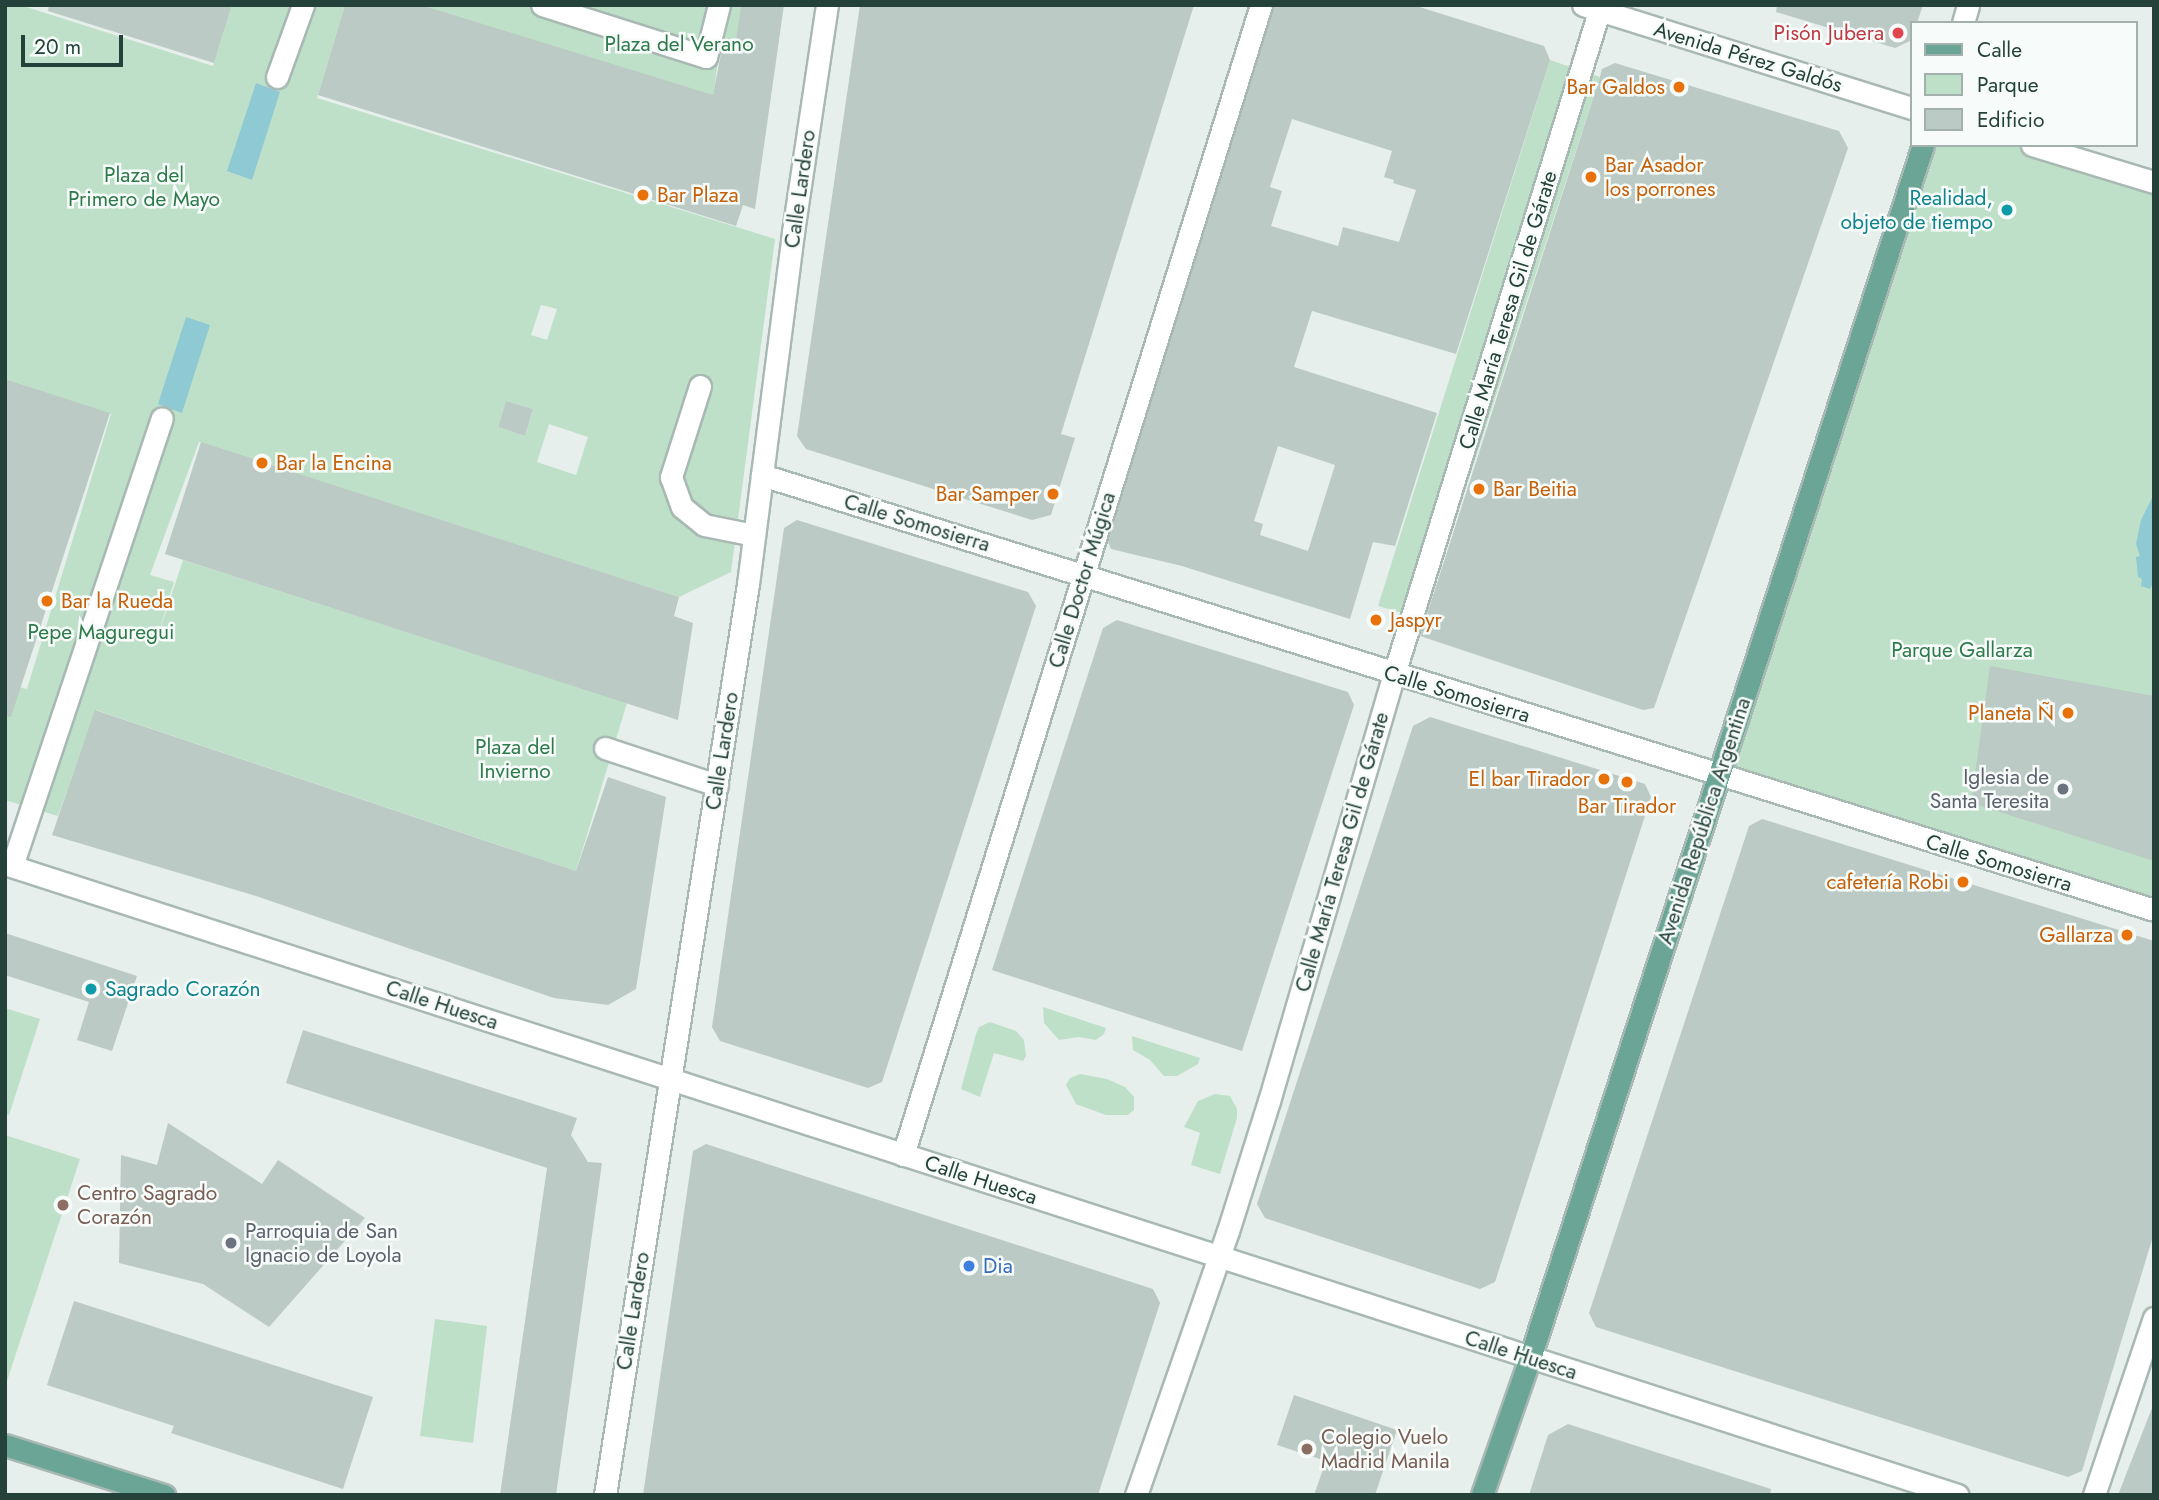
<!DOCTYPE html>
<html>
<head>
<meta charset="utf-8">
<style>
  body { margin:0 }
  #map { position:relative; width:2159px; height:1500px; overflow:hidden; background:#e6efeb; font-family:Jost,sans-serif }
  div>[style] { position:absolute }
  .green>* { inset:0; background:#bfe0c8 }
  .water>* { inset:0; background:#8ec9d4 }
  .building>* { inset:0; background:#bbcac4 }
  .roads { filter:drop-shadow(2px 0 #a8b8b2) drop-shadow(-2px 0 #a8b8b2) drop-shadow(0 2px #a8b8b2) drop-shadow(0 -2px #a8b8b2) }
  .minor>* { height:21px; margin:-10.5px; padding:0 10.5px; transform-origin:10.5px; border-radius:10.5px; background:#fff }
  .major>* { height:21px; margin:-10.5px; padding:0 10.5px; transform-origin:10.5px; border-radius:10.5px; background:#6aa596 }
  .dots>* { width:19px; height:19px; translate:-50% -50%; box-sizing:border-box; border:4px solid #f7fbf9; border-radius:50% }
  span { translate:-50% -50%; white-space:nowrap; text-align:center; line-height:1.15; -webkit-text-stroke:5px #f7fbf9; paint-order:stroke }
  .health-label { font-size:21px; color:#be3a42 }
  .right { translate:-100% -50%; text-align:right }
  .park-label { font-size:21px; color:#2d7a4b }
  .street-label { font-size:21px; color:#24423a }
  .food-label { font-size:21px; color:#c56008 }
  .left { translate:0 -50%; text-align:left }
  .culture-label { font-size:21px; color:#0d838f }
  .worship-label { font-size:21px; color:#5b616d }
  .education-label { font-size:21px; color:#785e54 }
  .shop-label { font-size:21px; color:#366cbe }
  .frame { position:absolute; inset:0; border:7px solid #24423a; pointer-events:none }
  .legend { position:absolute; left:1910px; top:21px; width:228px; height:126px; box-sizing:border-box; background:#f7fbf9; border:2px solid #a3b1ad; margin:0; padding:9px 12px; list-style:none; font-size:21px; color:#24423a }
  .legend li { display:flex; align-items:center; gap:14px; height:35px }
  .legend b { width:35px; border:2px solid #a3b1ad }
  .scale { position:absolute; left:21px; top:35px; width:102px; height:32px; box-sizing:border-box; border:4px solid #24423a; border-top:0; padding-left:9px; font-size:21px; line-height:24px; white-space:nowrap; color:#24423a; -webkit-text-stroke:5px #f7fbf9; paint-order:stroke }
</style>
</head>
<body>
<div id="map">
  <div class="green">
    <i style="clip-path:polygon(evenodd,5px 5px,20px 5px,213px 66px,232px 5px,345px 5px,317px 98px,775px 239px,731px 572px,679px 597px,199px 442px,150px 575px,174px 582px,156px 642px,183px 560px,627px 703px,576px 871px,96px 710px,58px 816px,5px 800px,5px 683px,27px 689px,111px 414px,5px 379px,5px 5px,541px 305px,557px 309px,547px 340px,531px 335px,541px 305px,5px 5px,506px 401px,533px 409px,525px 436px,498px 427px,506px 401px,5px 5px,549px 424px,588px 437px,576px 475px,537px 462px,549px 424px)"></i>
    <i style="clip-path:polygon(421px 5px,741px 5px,736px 40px,721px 38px,712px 106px)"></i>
    <i style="clip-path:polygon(1550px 60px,1600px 77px,1423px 619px,1378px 606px)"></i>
    <i style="clip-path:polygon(1923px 145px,2032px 145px,2154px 182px,2154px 910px,1719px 776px)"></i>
    <i style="clip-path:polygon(1043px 1007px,1106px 1028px,1104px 1034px,1096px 1040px,1079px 1037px,1059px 1040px,1044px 1023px)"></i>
    <i style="clip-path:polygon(5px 1008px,40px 1019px,9px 1115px,5px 1114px)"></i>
    <i style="clip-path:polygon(990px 1022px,1016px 1031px,1024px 1040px,1026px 1056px,1023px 1061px,994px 1053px,980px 1097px,961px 1089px,976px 1034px,979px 1027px)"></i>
    <i style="clip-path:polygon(1132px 1036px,1200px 1058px,1198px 1064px,1177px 1076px,1164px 1076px,1150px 1060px,1133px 1050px)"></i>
    <i style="clip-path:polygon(1080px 1074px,1107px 1079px,1125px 1087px,1134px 1097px,1134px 1110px,1128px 1115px,1106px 1115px,1076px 1104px,1066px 1085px,1070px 1078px)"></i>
    <i style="clip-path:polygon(1215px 1094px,1230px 1096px,1237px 1109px,1237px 1118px,1220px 1174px,1191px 1165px,1200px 1133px,1184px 1127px,1198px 1101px)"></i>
    <i style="clip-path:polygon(5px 1135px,80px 1159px,5px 1387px)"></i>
    <i style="clip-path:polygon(435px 1319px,487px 1326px,473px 1443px,420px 1436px)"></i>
  </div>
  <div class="water">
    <i style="clip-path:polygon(256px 83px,280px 92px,252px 180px,227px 171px)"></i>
    <i style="clip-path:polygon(186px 317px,210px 325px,182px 413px,158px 404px)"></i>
    <i style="clip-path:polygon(2154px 494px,2154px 581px,2150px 589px,2141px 586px,2142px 579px,2138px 577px,2136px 557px,2140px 556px,2136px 544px,2141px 520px)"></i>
  </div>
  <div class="building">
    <i style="clip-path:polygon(49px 5px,232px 5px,214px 63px,48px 11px)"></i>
    <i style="clip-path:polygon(345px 5px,421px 5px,713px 95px,724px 38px,736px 39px,741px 5px,784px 5px,755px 209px,743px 205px,736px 226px,318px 95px)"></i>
    <i style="clip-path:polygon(860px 5px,1194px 5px,1061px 434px,1075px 438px,1051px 515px,1032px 520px,806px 449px,797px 436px)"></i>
    <i style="clip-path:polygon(evenodd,1274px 5px,1413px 5px,1544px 46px,1550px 60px,1456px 354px,1312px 311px,1294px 367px,1437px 413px,1395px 546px,1373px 542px,1350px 619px,1182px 566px,1111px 549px,1108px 542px,1274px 5px,1292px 119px,1392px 151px,1384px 177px,1394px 180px,1393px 183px,1416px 190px,1399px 242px,1343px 227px,1338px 246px,1271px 226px,1282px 191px,1270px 187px,1292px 119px,1274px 5px,1278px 446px,1335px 465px,1308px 551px,1260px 535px,1263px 524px,1254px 521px,1278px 446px)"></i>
    <i style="clip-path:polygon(1777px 5px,1923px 5px,1917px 23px,1912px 23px,1912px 40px,1895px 48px,1776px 12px)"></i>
    <i style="clip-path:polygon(1615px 63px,1839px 131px,1848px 148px,1654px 708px,1643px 710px,1420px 636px,1600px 77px,1602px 69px)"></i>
    <i style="clip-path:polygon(5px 379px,110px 413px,11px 717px,5px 716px)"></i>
    <i style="clip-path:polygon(506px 401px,533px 409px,525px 436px,498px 427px)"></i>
    <i style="clip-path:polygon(201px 442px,679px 597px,674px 616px,693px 623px,678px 720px,165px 554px)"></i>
    <i style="clip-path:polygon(797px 520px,1028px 592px,1036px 606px,882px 1082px,868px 1088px,720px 1041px,712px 1027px,784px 528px)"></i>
    <i style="clip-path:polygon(1117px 620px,1348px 692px,1354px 705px,1242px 1051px,992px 970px,1103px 628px)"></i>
    <i style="clip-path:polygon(1990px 666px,2154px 696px,2154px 861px,1971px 803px)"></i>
    <i style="clip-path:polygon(95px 710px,576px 871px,608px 777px,666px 797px,636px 989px,608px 1005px,554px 998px,256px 896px,52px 835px)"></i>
    <i style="clip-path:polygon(1430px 717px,1645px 784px,1651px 797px,1495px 1282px,1480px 1289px,1265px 1218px,1257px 1204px,1413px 726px)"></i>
    <i style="clip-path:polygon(1762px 819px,2154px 941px,2154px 1233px,2082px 1471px,2068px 1477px,1596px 1327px,1589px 1313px,1749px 826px)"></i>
    <i style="clip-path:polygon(5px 933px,137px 976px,112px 1051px,77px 1040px,89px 1002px,5px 975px)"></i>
    <i style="clip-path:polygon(303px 1030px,577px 1118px,571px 1135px,588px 1162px,602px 1163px,556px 1495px,500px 1495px,547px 1168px,286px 1083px)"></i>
    <i style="clip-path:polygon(168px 1123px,262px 1184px,278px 1160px,365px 1218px,269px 1327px,203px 1284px,119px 1263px,121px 1155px,157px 1165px)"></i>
    <i style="clip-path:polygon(706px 1144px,1153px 1289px,1160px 1303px,1098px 1495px,643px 1495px,693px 1151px)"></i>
    <i style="clip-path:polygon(74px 1301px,373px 1397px,343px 1489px,171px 1433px,174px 1426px,47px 1385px)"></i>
    <i style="clip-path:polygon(1294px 1395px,1397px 1430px,1375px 1495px,1314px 1495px,1326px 1461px,1277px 1445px)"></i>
    <i style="clip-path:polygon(2152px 1408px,2154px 1495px,2118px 1495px)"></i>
    <i style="clip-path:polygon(1568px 1424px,1771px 1489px,1770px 1495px,1529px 1495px,1548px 1435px)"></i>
  </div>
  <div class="roads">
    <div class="minor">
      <i style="left:542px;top:5px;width:172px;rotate:17.6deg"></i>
      <i style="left:706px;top:57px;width:54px;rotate:-76deg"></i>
      <i style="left:1583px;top:5px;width:345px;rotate:17.4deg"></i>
      <i style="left:1963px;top:23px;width:19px;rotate:-74deg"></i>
      <i style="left:277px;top:77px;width:77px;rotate:-70.1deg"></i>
      <i style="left:2032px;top:145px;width:127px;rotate:16.9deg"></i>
      <i style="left:700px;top:386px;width:96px;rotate:107.7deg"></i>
      <i style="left:671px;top:477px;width:32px;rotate:70deg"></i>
      <i style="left:682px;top:507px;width:28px;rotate:39deg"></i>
      <i style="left:704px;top:525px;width:51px;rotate:11.3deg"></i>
      <i style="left:762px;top:475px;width:1458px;rotate:17.35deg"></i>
      <i style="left:605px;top:748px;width:118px;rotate:18.3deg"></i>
      <i style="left:5px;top:864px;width:2052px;rotate:17.91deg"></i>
      <i style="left:12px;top:866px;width:472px;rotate:-71.5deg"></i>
      <i style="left:903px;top:1155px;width:1204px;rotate:-72.71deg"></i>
      <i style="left:605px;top:1495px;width:922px;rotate:-81.08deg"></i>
      <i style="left:748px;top:584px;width:355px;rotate:-82.7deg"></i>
      <i style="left:793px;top:232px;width:230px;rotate:-81.5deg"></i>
      <i style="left:1136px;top:1495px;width:280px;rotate:-70.8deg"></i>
      <i style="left:1228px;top:1231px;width:136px;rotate:-72.5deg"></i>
      <i style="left:1269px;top:1101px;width:445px;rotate:-73.7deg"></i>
      <i style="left:1394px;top:674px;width:700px;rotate:-72.81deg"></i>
      <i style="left:2094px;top:1495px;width:187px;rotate:-71.3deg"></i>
    </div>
    <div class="major">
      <i style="left:5px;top:1445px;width:167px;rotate:17.5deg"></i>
      <i style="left:1482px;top:1495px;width:145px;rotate:-70.7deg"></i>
      <i style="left:1530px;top:1358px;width:1275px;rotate:-72.05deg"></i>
    </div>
  </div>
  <div class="dots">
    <i style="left:1898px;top:33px;background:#e0444e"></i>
    <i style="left:1679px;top:87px;background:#e8710a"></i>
    <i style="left:1591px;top:177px;background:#e8710a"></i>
    <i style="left:643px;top:195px;background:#e8710a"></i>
    <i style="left:2007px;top:210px;background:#0f9aa8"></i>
    <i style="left:262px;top:463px;background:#e8710a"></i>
    <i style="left:1479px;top:489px;background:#e8710a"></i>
    <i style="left:1053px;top:494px;background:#e8710a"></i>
    <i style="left:47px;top:601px;background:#e8710a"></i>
    <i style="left:1376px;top:620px;background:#e8710a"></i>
    <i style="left:2068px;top:713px;background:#e8710a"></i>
    <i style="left:1604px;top:779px;background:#e8710a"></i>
    <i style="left:1627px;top:782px;background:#e8710a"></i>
    <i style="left:2063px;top:789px;background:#6b7280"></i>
    <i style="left:1963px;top:882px;background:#e8710a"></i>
    <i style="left:2127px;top:935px;background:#e8710a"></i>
    <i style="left:91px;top:989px;background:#0f9aa8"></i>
    <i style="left:63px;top:1205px;background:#8d6e63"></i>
    <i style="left:231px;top:1243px;background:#6b7280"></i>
    <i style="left:969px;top:1266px;background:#3f7fe0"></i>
    <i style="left:1307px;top:1449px;background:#8d6e63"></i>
  </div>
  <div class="health-label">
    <span class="right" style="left:1884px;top:33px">Pisón Jubera</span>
  </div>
  <div class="park-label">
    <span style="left:679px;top:44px">Plaza del Verano</span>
    <span style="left:144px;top:187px">Plaza del<br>Primero de Mayo</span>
    <span style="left:101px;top:632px">Pepe Maguregui</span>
    <span style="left:1962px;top:650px">Parque Gallarza</span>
    <span style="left:515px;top:759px">Plaza del<br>Invierno</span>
  </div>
  <div class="street-label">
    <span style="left:1748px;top:57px;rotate:17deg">Avenida Pérez Galdós</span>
    <span style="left:800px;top:189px;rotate:-82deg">Calle Lardero</span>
    <span style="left:1508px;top:310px;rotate:-73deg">Calle María Teresa Gil de Gárate</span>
    <span style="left:917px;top:523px;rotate:17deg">Calle Somosierra</span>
    <span style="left:1082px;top:580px;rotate:-73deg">Calle Doctor Múgica</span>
    <span style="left:1457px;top:694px;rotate:17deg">Calle Somosierra</span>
    <span style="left:722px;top:751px;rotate:-81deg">Calle Lardero</span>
    <span style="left:1704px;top:821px;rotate:-72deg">Avenida República Argentina</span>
    <span style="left:1342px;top:852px;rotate:-74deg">Calle María Teresa Gil de Gárate</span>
    <span style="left:1999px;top:863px;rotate:17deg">Calle Somosierra</span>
    <span style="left:442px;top:1005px;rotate:18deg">Calle Huesca</span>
    <span style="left:981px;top:1180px;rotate:18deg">Calle Huesca</span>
    <span style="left:633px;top:1311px;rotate:-81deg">Calle Lardero</span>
    <span style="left:1521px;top:1355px;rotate:18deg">Calle Huesca</span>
  </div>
  <div class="food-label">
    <span class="right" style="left:1665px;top:87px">Bar Galdos</span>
    <span class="left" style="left:1605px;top:177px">Bar Asador<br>los porrones</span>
    <span class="left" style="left:657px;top:195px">Bar Plaza</span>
    <span class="left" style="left:276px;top:463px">Bar la Encina</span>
    <span class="left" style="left:1493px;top:489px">Bar Beitia</span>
    <span class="right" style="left:1039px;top:494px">Bar Samper</span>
    <span class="left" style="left:61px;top:601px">Bar la Rueda</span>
    <span class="left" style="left:1390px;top:620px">Jaspyr</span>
    <span class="right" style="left:2054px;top:713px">Planeta Ñ</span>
    <span class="right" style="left:1590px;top:779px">El bar Tirador</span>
    <span style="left:1627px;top:806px">Bar Tirador</span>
    <span class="right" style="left:1949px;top:882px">cafetería Robi</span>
    <span class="right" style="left:2113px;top:935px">Gallarza</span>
  </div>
  <div class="culture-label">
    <span class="right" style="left:1993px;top:210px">Realidad,<br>objeto de tiempo</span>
    <span class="left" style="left:105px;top:989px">Sagrado Corazón</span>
  </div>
  <div class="worship-label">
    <span class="right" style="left:2049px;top:789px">Iglesia de<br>Santa Teresita</span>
    <span class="left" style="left:245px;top:1243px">Parroquia de San<br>Ignacio de Loyola</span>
  </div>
  <div class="education-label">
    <span class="left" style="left:77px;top:1205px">Centro Sagrado<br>Corazón</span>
    <span class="left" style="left:1321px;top:1449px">Colegio Vuelo<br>Madrid Manila</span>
  </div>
  <div class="shop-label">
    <span class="left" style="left:983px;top:1266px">Dia</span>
  </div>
  <div class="frame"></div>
  <ul class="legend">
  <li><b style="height:9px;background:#6aa596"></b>Calle</li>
  <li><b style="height:19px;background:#bfe0c8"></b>Parque</li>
  <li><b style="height:19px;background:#bbcac4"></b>Edificio</li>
  </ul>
  <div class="scale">20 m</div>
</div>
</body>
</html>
